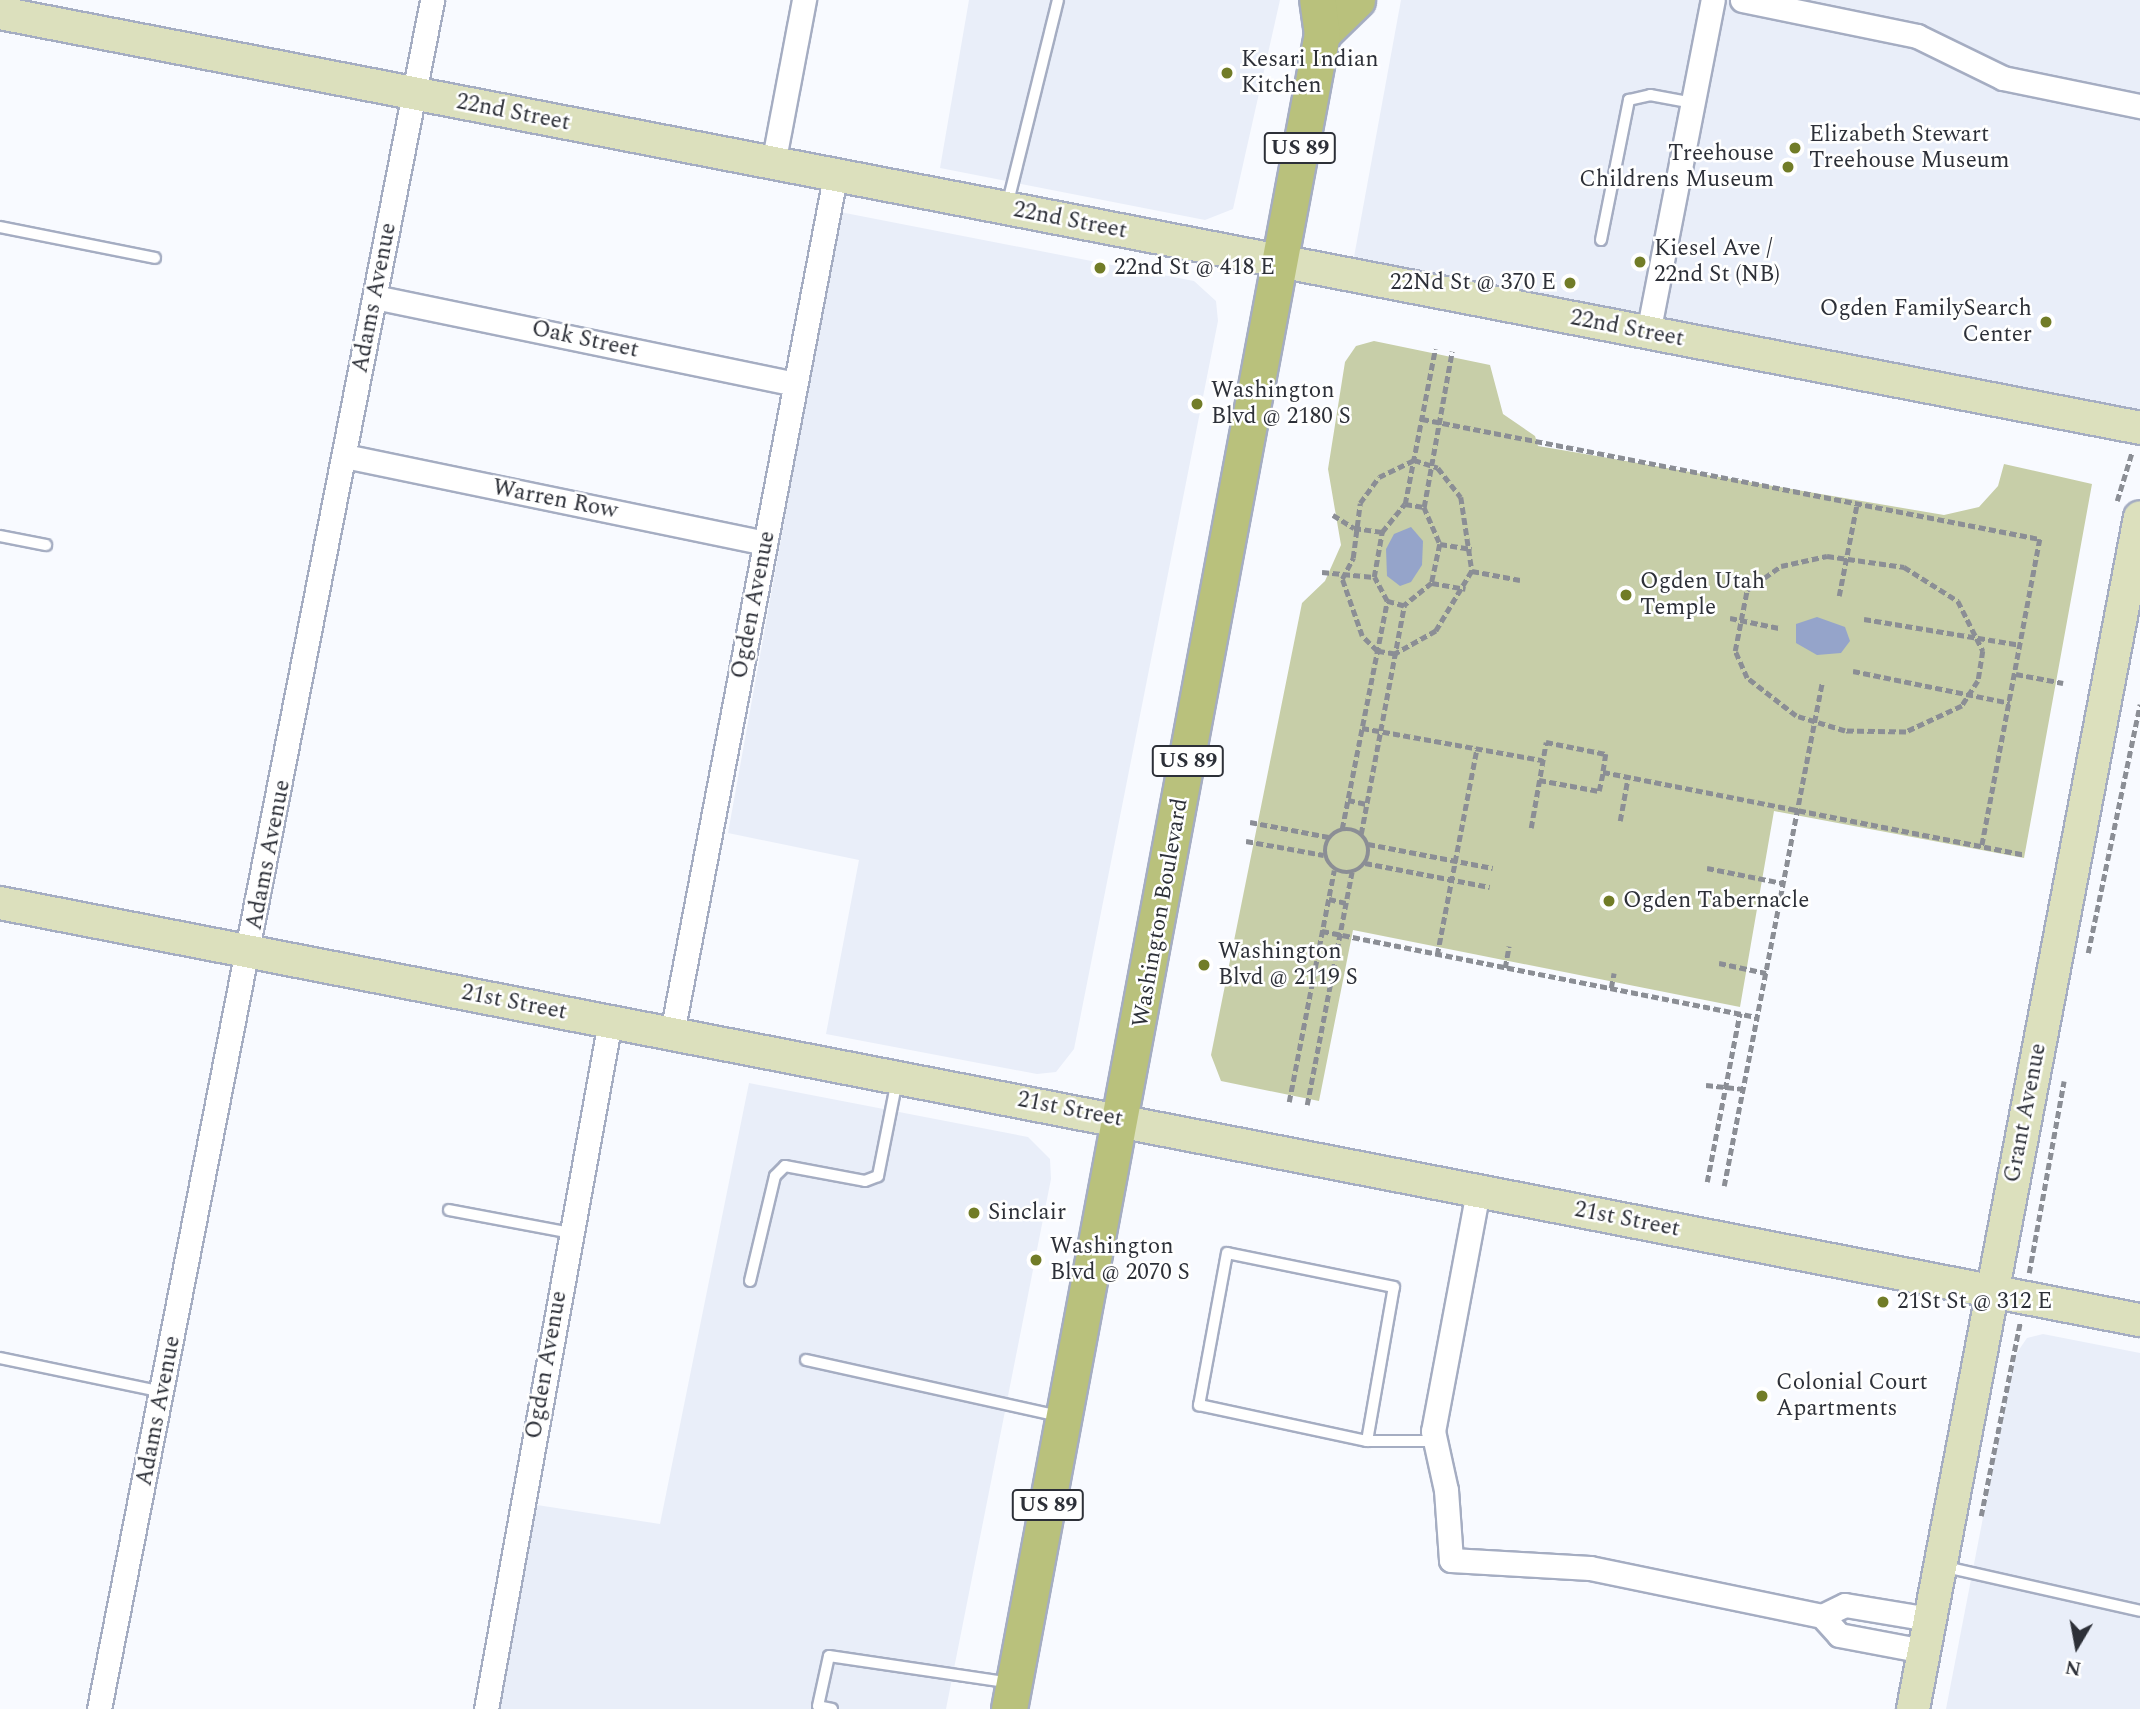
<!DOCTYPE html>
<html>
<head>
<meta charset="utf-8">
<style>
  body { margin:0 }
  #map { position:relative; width:2140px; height:1709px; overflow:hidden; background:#f8faff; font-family:Spectral,serif }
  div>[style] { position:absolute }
  .built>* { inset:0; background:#e9eef9 }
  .green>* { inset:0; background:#c7cea8 }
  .water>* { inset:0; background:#95a4ca }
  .path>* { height:4.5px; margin-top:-2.25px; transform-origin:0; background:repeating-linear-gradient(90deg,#8b8e95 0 7px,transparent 0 10.5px) }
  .path>.ring { margin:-2.25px; padding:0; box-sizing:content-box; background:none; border:4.5px solid #8b8e95; border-radius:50% }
  .roads { filter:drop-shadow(2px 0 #a5adc2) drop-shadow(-2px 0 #a5adc2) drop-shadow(0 2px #a5adc2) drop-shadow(0 -2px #a5adc2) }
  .lane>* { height:10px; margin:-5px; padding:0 5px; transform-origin:5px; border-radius:5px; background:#fff }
  .street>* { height:23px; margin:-11.5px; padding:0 11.5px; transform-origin:11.5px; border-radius:11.5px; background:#fff }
  .secondary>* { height:32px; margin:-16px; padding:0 16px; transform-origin:16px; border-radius:16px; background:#dce0bd }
  .primary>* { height:35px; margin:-17.5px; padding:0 17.5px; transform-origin:17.5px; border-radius:17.5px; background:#b9c17c }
  .dots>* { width:19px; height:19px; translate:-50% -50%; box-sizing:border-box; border:4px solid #fff; border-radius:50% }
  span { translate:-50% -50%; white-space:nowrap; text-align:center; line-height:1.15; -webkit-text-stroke:5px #fff; paint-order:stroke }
  .shield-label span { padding:2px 5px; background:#fff; border:2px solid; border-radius:5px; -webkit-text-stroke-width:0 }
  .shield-label { font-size:21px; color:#2d3038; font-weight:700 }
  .poi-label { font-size:23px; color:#2d3038 }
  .left { translate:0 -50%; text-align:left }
  .right { translate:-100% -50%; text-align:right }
  .street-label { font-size:23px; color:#2d3038 }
  .north { position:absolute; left:2042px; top:1611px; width:70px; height:70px; -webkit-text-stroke:5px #fff; paint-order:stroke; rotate:190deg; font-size:19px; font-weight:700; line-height:28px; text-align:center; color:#2d3038 }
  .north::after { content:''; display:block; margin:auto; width:24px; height:32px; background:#2d3038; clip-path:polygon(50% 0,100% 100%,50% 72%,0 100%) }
</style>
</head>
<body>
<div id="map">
  <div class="built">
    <i style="clip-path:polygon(969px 0,1280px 0,1233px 209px,1205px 220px,940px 168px)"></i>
    <i style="clip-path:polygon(1401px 0,2140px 0,2140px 411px,1354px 257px)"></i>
    <i style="clip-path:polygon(840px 212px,1194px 281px,1216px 301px,1218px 321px,1074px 1049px,1056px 1072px,1037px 1074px,826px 1034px,859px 860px,728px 833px)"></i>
    <i style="clip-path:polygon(749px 1083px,1028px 1137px,1050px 1159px,1051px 1179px,946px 1709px,498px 1709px,537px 1505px,660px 1524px)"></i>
    <i style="clip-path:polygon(2043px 1334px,2140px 1353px,2140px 1709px,1946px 1709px,2014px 1357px,2027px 1338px)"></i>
  </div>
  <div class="green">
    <i style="clip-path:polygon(1374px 341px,1490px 365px,1503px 414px,1535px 436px,1538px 446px,1944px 515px,1979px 507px,1998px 486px,2004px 464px,2092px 484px,2024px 858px,1774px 811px,1740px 1007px,1353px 930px,1319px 1101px,1221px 1081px,1211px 1055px,1302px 603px,1325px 581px,1341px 545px,1328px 469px,1345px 362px,1356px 346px)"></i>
  </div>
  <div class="water">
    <i style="clip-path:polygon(1411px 527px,1423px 541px,1422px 565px,1411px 582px,1400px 586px,1387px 576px,1386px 549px,1394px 534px)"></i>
    <i style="clip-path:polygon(1817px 617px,1845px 627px,1850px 641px,1841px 653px,1817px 655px,1796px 643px,1796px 624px)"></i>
  </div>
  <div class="path">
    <i style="left:1422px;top:419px;width:630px;rotate:10.99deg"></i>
    <i style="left:2040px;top:539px;width:312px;rotate:100.7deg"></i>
    <i style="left:1414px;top:460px;width:25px;rotate:18deg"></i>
    <i style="left:1438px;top:468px;width:37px;rotate:52deg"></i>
    <i style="left:1461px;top:497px;width:75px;rotate:81.5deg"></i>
    <i style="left:1472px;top:571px;width:70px;rotate:121deg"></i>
    <i style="left:1436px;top:631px;width:47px;rotate:150.7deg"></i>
    <i style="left:1395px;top:654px;width:18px;rotate:-171deg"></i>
    <i style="left:1377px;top:651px;width:21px;rotate:-135deg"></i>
    <i style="left:1362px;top:636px;width:60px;rotate:-109.3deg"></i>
    <i style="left:1342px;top:579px;width:24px;rotate:-62deg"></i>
    <i style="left:1353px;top:558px;width:55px;rotate:-82.7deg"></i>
    <i style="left:1360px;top:503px;width:32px;rotate:-54deg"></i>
    <i style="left:1379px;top:477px;width:39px;rotate:-26deg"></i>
    <i style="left:2117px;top:501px;width:51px;rotate:-73deg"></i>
    <i style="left:1405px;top:504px;width:19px;rotate:9deg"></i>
    <i style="left:1424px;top:507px;width:40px;rotate:66.6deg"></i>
    <i style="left:1440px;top:544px;width:40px;rotate:102deg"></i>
    <i style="left:1432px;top:583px;width:36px;rotate:141deg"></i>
    <i style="left:1404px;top:606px;width:18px;rotate:-164deg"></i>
    <i style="left:1387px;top:601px;width:27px;rotate:-118deg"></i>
    <i style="left:1374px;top:577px;width:46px;rotate:-79.9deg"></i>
    <i style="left:1382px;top:532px;width:36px;rotate:-51deg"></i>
    <i style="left:1405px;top:504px;width:158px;rotate:-79deg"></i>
    <i style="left:1424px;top:507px;width:158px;rotate:-79.8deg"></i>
    <i style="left:1333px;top:515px;width:25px;rotate:32deg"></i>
    <i style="left:1354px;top:528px;width:28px;rotate:8deg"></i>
    <i style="left:1440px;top:544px;width:32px;rotate:9deg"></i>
    <i style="left:1827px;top:556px;width:78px;rotate:8.1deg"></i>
    <i style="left:1904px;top:567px;width:64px;rotate:32.2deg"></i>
    <i style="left:1958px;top:601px;width:56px;rotate:63.4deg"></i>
    <i style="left:1983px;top:651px;width:30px;rotate:99deg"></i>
    <i style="left:1978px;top:681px;width:30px;rotate:123deg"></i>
    <i style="left:1962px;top:706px;width:62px;rotate:155.1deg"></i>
    <i style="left:1906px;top:732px;width:61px;rotate:-179.1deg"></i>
    <i style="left:1845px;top:731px;width:51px;rotate:-163deg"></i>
    <i style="left:1796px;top:716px;width:62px;rotate:-142.2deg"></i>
    <i style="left:1747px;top:678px;width:30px;rotate:-114deg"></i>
    <i style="left:1735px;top:651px;width:62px;rotate:-78.9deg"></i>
    <i style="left:1747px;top:590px;width:42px;rotate:-35.2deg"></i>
    <i style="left:1781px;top:566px;width:47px;rotate:-12.3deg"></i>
    <i style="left:1472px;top:571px;width:49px;rotate:10.6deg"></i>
    <i style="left:1322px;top:572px;width:52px;rotate:5.5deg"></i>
    <i style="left:1432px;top:583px;width:34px;rotate:10deg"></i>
    <i style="left:1839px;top:596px;width:95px;rotate:-79deg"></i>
    <i style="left:1730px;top:618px;width:50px;rotate:11.5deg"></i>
    <i style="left:1864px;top:619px;width:159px;rotate:9.4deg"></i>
    <i style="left:1853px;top:671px;width:160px;rotate:11.5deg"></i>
    <i style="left:2016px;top:674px;width:48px;rotate:10.8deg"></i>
    <i style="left:1362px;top:728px;width:183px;rotate:10.1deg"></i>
    <i style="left:1539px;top:780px;width:61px;rotate:10.4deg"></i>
    <i style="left:1599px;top:791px;width:19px;rotate:-78deg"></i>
    <i style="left:1603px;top:772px;width:430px;rotate:11.1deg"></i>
    <i style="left:1348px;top:800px;width:19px;rotate:12deg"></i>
    <i style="left:1620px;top:821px;width:45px;rotate:-79.7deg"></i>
    <i style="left:1250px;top:822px;width:80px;rotate:10.8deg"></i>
    <i style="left:1531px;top:828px;width:87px;rotate:-80.1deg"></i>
    <i style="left:1546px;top:742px;width:61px;rotate:11.3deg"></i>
    <i style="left:1606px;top:754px;width:18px;rotate:99deg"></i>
    <i class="ring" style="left:1325px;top:829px;width:39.5px;height:39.5px"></i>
    <i style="left:1342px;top:829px;width:232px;rotate:-78.8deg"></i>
    <i style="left:1361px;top:834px;width:232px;rotate:-79.3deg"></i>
    <i style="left:1246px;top:841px;width:79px;rotate:10.2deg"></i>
    <i style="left:1368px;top:844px;width:127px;rotate:10.9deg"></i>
    <i style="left:1365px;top:863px;width:127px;rotate:10.9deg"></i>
    <i style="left:1707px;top:868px;width:77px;rotate:11.2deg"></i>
    <i style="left:1329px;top:899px;width:17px;rotate:13deg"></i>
    <i style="left:1322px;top:931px;width:443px;rotate:11.2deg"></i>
    <i style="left:2088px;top:953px;width:254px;rotate:-78.2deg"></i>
    <i style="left:1437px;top:955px;width:211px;rotate:-79.1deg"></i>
    <i style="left:1719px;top:963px;width:48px;rotate:12deg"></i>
    <i style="left:1505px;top:968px;width:22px;rotate:-80deg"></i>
    <i style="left:1315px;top:971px;width:17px;rotate:13deg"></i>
    <i style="left:1611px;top:988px;width:15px;rotate:-79deg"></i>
    <i style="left:1706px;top:1085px;width:37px;rotate:6deg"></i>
    <i style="left:1289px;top:1102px;width:236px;rotate:-79deg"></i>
    <i style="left:1307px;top:1105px;width:237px;rotate:-79.1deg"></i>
    <i style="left:1707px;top:1182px;width:172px;rotate:-79deg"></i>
    <i style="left:1724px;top:1186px;width:512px;rotate:-78.98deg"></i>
    <i style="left:2029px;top:1273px;width:195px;rotate:-79.7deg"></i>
    <i style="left:1981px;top:1516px;width:198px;rotate:-78.6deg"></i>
  </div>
  <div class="roads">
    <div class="lane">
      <i style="left:1007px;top:206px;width:212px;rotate:-76.1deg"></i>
      <i style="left:0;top:227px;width:158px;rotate:11.3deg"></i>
      <i style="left:1601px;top:240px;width:143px;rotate:-78.7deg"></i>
      <i style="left:1629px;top:100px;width:22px;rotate:-13deg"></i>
      <i style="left:1650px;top:95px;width:44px;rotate:10.5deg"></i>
      <i style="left:0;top:536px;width:47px;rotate:11.1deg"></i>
      <i style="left:449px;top:1210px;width:124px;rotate:10.7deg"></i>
      <i style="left:750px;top:1281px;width:108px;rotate:-76.6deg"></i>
      <i style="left:775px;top:1176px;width:14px;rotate:-45deg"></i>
      <i style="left:785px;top:1166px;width:81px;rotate:10.6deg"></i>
      <i style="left:865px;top:1181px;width:14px;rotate:-21deg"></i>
      <i style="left:878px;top:1176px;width:98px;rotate:-78.8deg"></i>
      <i style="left:0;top:1358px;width:167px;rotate:11.8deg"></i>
      <i style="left:806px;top:1360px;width:258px;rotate:12.5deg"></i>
      <i style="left:1367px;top:1441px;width:156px;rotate:-80.1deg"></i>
      <i style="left:1394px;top:1287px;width:170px;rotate:-168.5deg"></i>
      <i style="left:1227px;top:1253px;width:155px;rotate:100.4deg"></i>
      <i style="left:1199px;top:1405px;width:172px;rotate:12.1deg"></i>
      <i style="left:1367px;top:1441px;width:68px"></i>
      <i style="left:1941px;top:1566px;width:204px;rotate:12.7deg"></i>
      <i style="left:832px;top:1709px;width:14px;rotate:-168deg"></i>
      <i style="left:818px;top:1706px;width:51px;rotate:-77.6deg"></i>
      <i style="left:829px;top:1656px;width:184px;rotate:8.4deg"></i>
    </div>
    <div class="street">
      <i style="left:1742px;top:0;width:179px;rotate:11.6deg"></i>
      <i style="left:1917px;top:36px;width:96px;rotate:26deg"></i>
      <i style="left:2003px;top:78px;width:140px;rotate:11.6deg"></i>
      <i style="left:773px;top:164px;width:167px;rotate:-79.3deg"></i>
      <i style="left:375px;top:297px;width:429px;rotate:11.7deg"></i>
      <i style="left:1648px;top:333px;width:339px;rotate:-79deg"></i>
      <i style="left:345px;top:456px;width:429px;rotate:11.7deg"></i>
      <i style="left:672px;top:1033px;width:871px;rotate:-79.22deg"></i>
      <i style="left:1478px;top:1191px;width:244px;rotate:100.6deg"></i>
      <i style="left:1433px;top:1431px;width:60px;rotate:77.6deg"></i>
      <i style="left:1446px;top:1490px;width:70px;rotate:85.9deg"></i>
      <i style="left:1451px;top:1560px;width:139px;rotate:3.3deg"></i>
      <i style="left:1590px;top:1568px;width:237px;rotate:11.7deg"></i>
      <i style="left:1822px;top:1616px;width:25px;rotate:48deg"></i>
      <i style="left:1839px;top:1635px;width:86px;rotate:10.7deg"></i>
      <i style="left:1822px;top:1616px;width:25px;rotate:-26deg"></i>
      <i style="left:1845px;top:1605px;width:86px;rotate:9.4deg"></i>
      <i style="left:99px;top:1709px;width:1741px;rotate:-78.97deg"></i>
      <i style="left:486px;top:1709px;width:699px;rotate:-79.78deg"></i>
    </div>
    <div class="secondary">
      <i style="left:0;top:13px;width:2180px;rotate:10.97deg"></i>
      <i style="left:0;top:903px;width:2180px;rotate:11.03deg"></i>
      <i style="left:1913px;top:1709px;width:1213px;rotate:-79.22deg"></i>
    </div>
    <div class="primary">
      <i style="left:1322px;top:34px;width:49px;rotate:-44.2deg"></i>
      <i style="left:1009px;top:1709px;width:1704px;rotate:-79.42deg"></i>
      <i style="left:1322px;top:34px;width:34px;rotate:-98deg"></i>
    </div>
  </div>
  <div class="dots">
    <i style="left:1227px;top:73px;background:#717c27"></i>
    <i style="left:1795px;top:148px;background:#717c27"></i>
    <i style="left:1788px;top:167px;background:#717c27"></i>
    <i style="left:1640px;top:262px;background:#717c27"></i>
    <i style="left:1100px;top:268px;background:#717c27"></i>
    <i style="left:1570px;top:283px;background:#717c27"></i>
    <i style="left:2046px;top:322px;background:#717c27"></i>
    <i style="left:1197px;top:404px;background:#717c27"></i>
    <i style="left:1626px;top:595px;background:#717c27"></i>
    <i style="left:1609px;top:901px;background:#717c27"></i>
    <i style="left:1204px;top:965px;background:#717c27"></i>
    <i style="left:974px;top:1213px;background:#717c27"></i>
    <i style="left:1036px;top:1260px;background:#717c27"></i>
    <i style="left:1883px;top:1302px;background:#717c27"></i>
    <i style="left:1762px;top:1396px;background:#717c27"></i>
  </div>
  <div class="shield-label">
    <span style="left:1300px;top:148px">US 89</span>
    <span style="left:1188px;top:761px">US 89</span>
    <span style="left:1048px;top:1505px">US 89</span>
  </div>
  <div class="poi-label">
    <span class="left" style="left:1241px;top:73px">Kesari Indian<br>Kitchen</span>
    <span class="left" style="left:1809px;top:148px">Elizabeth Stewart<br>Treehouse Museum</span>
    <span class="right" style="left:1774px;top:167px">Treehouse<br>Childrens Museum</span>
    <span class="left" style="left:1654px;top:262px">Kiesel Ave /<br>22nd St (NB)</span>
    <span class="left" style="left:1114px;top:268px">22nd St @ 418 E</span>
    <span class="right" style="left:1556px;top:283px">22Nd St @ 370 E</span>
    <span class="right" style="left:2032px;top:322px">Ogden FamilySearch<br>Center</span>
    <span class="left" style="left:1211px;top:404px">Washington<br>Blvd @ 2180 S</span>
    <span class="left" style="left:1640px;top:595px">Ogden Utah<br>Temple</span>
    <span class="left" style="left:1623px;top:901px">Ogden Tabernacle</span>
    <span class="left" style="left:1218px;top:965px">Washington<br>Blvd @ 2119 S</span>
    <span class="left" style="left:988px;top:1213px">Sinclair</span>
    <span class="left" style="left:1050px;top:1260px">Washington<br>Blvd @ 2070 S</span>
    <span class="left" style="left:1897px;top:1302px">21St St @ 312 E</span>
    <span class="left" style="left:1776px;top:1396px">Colonial Court<br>Apartments</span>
  </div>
  <div class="street-label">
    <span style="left:513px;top:113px;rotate:11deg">22nd Street</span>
    <span style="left:1070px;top:221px;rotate:11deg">22nd Street</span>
    <span style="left:375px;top:298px;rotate:-79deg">Adams Avenue</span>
    <span style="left:1627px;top:329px;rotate:11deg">22nd Street</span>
    <span style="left:585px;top:340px;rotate:12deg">Oak Street</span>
    <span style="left:555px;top:500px;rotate:11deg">Warren Row</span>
    <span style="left:754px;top:605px;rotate:-79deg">Ogden Avenue</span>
    <span style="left:269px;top:855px;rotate:-79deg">Adams Avenue</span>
    <span style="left:1161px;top:913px;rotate:-80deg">Washington Boulevard</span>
    <span style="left:514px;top:1003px;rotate:11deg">21st Street</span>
    <span style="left:1070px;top:1110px;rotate:11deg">21st Street</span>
    <span style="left:2026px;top:1113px;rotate:-79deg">Grant Avenue</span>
    <span style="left:1627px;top:1220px;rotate:11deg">21st Street</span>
    <span style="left:547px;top:1365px;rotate:-80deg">Ogden Avenue</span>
    <span style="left:159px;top:1411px;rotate:-79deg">Adams Avenue</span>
  </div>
  <div class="north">N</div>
</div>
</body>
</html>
